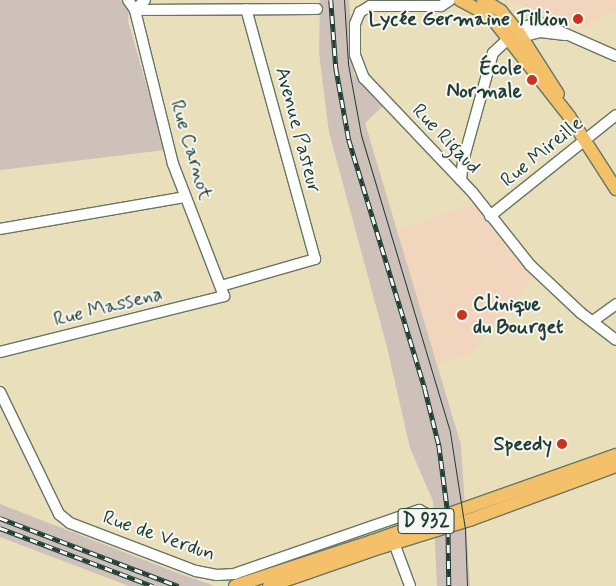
<!DOCTYPE html>
<html>
<head>
<meta charset="utf-8">
<style>
  body { margin:0 }
  #map { position:relative; width:616px; height:586px; overflow:hidden; background:#e9dfbb; font-family:Mynerve,sans-serif }
  div>[style] { position:absolute }
  .built>* { inset:0; background:#f1d5bd }
  .industrial>* { inset:0; background:#cec1ba }
  .roads { filter:drop-shadow(1px 0 #667663) drop-shadow(-1px 0 #667663) drop-shadow(0 1px #667663) drop-shadow(0 -1px #667663) }
  .minor>* { height:10px; margin:-5px; padding:0 5px; transform-origin:5px; border-radius:5px; background:#fff }
  .major>* { height:12px; margin:-6px; padding:0 6px; transform-origin:6px; border-radius:6px; background:#f4c16a }
  .tram>* { height:1px; margin:-0.5px; padding:0 0.5px; transform-origin:0.5px; border-radius:0.5px; background:#1f3d34 }
  .rail>* { height:4.5px; margin-top:-2.25px; transform-origin:0; background:repeating-linear-gradient(90deg,#f6f6f2 0 8px,#1f3d34 0 16px); box-sizing:border-box; border-block:1px solid #1f3d34 }
  .dots>* { width:14px; height:14px; translate:-50% -50%; box-sizing:border-box; border:2px solid #f6f6f2; border-radius:50% }
  span { translate:-50% -50%; white-space:nowrap; text-align:center; line-height:1.15; -webkit-text-stroke:4px #f6f6f2; paint-order:stroke }
  .shield-label span { padding:1px 4px; background:#f6f6f2; border:1px solid; border-radius:4px; -webkit-text-stroke-width:0 }
  .shield-label { font-size:19px; color:#1f3d34; font-weight:700 }
  .poi-label { font-size:20px; color:#1f3d34; font-weight:700 }
  .right { translate:-100% -50%; text-align:right }
  .left { translate:0 -50%; text-align:left }
  .street-label { font-size:20px; color:#1f3d34 }
</style>
</head>
<body>
<div id="map">
  <div class="built">
    <i style="clip-path:polygon(511px 0,616px 0,616px 9px,582px 29px)"></i>
    <i style="clip-path:polygon(475px 204px,534px 277px,471px 353px,438px 365px,396px 231px)"></i>
  </div>
  <div class="industrial">
    <i style="clip-path:polygon(0 0,130px 0,128px 21px,165px 150px,0 170px)"></i>
    <i style="clip-path:polygon(320px 0,349px 0,354px 74px,383px 106px,365px 123px,461px 445px,470px 586px,437px 586px,433px 501px,410px 448px,387px 347px,329px 132px,319px 53px)"></i>
    <i style="clip-path:polygon(0 504px,175px 572px,215px 586px,129px 586px,0 537px)"></i>
  </div>
  <div class="roads">
    <div class="minor">
      <i style="left:450px;top:0;width:11px;rotate:146deg"></i>
      <i style="left:441px;top:6px;width:71px;rotate:180deg"></i>
      <i style="left:370px;top:6px;width:12px;rotate:149deg"></i>
      <i style="left:360px;top:12px;width:13px;rotate:113deg"></i>
      <i style="left:355px;top:24px;width:31px;rotate:90deg"></i>
      <i style="left:355px;top:55px;width:25px;rotate:69deg"></i>
      <i style="left:364px;top:78px;width:158px;rotate:46.5deg"></i>
      <i style="left:473px;top:193px;width:92px;rotate:51.6deg"></i>
      <i style="left:530px;top:265px;width:70px;rotate:43.3deg"></i>
      <i style="left:581px;top:313px;width:44px;rotate:37.6deg"></i>
      <i style="left:135px;top:10px;width:182px;rotate:-0.3deg"></i>
      <i style="left:135px;top:10px;width:14px;rotate:-45deg"></i>
      <i style="left:565px;top:35px;width:25px;rotate:-173deg"></i>
      <i style="left:540px;top:32px;width:16px;rotate:165deg"></i>
      <i style="left:525px;top:36px;width:7px;rotate:-153deg"></i>
      <i style="left:519px;top:33px;width:7px;rotate:-63deg"></i>
      <i style="left:522px;top:27px;width:19px;rotate:-12deg"></i>
      <i style="left:541px;top:23px;width:82px;rotate:23.7deg"></i>
      <i style="left:461px;top:180px;width:19px;rotate:-84deg"></i>
      <i style="left:463px;top:161px;width:112px;rotate:-74.5deg"></i>
      <i style="left:493px;top:53px;width:21px;rotate:-43deg"></i>
      <i style="left:490px;top:216px;width:161px;rotate:-38.7deg"></i>
      <i style="left:0;top:229px;width:188px;rotate:-9.8deg"></i>
      <i style="left:221px;top:286px;width:98px;rotate:-16deg"></i>
      <i style="left:315px;top:259px;width:259px;rotate:-105.4deg"></i>
      <i style="left:593px;top:321px;width:29px;rotate:-36deg"></i>
      <i style="left:0;top:352px;width:231px;rotate:-14deg"></i>
      <i style="left:224px;top:296px;width:142px;rotate:-111.1deg"></i>
      <i style="left:173px;top:164px;width:159px;rotate:-103.9deg"></i>
      <i style="left:135px;top:10px;width:12px;rotate:-125deg"></i>
      <i style="left:0;top:392px;width:136px;rotate:64.2deg"></i>
      <i style="left:59px;top:514px;width:14px;rotate:39deg"></i>
      <i style="left:70px;top:523px;width:135px;rotate:20.9deg"></i>
      <i style="left:196px;top:571px;width:21px;rotate:11deg"></i>
      <i style="left:217px;top:575px;width:17px;rotate:-3deg"></i>
      <i style="left:234px;top:574px;width:196px;rotate:-19.1deg"></i>
      <i style="left:419px;top:510px;width:17px;rotate:28deg"></i>
      <i style="left:394px;top:543px;width:46px;rotate:69.6deg"></i>
    </div>
    <div class="major">
      <i style="left:460px;top:0;width:21px;rotate:28deg"></i>
      <i style="left:479px;top:10px;width:20px;rotate:37deg"></i>
      <i style="left:495px;top:22px;width:120px;rotate:51.8deg"></i>
      <i style="left:569px;top:116px;width:87px;rotate:57.2deg"></i>
      <i style="left:483px;top:0;width:21px;rotate:31deg"></i>
      <i style="left:501px;top:11px;width:28px;rotate:51deg"></i>
      <i style="left:519px;top:33px;width:72px;rotate:57.4deg"></i>
      <i style="left:235px;top:586px;width:145px;rotate:-18.1deg"></i>
      <i style="left:373px;top:541px;width:258px;rotate:-19.5deg"></i>
      <i style="left:269px;top:586px;width:116px;rotate:-19.1deg"></i>
      <i style="left:379px;top:548px;width:97px;rotate:-17.3deg"></i>
      <i style="left:472px;top:519px;width:153px;rotate:-20.2deg"></i>
    </div>
  </div>
  <div class="tram">
    <i style="left:344px;top:0;width:64px;rotate:86.4deg"></i>
    <i style="left:348px;top:64px;width:72px;rotate:79.6deg"></i>
    <i style="left:361px;top:135px;width:310px;rotate:73.3deg"></i>
    <i style="left:450px;top:432px;width:98px;rotate:81.2deg"></i>
    <i style="left:465px;top:529px;width:57px;rotate:88deg"></i>
  </div>
  <div class="rail">
    <i style="left:331px;top:0;width:68px;rotate:85.8deg"></i>
    <i style="left:336px;top:68px;width:73px;rotate:79.8deg"></i>
    <i style="left:349px;top:140px;width:260px;rotate:73deg"></i>
    <i style="left:425px;top:389px;width:58px;rotate:76deg"></i>
    <i style="left:439px;top:445px;width:69px;rotate:82.5deg"></i>
    <i style="left:448px;top:513px;width:73px;rotate:89.2deg"></i>
    <i style="left:0;top:518px;width:191px;rotate:20.9deg"></i>
    <i style="left:0;top:528px;width:164px;rotate:20.8deg"></i>
  </div>
  <div class="dots">
    <i style="left:578px;top:19px;background:#c8321e"></i>
    <i style="left:532px;top:80px;background:#c8321e"></i>
    <i style="left:462px;top:315px;background:#c8321e"></i>
    <i style="left:562px;top:444px;background:#c8321e"></i>
  </div>
  <div class="shield-label">
    <span style="left:426px;top:521px">D 932</span>
  </div>
  <div class="poi-label">
    <span class="right" style="left:568px;top:19px">Lycée Germaine Tillion</span>
    <span class="right" style="left:522px;top:80px">École<br>Normale</span>
    <span class="left" style="left:473px;top:316px">Clinique<br>du Bourget</span>
    <span class="right" style="left:552px;top:444px">Speedy</span>
  </div>
  <div class="street-label">
    <span style="left:298px;top:130px;rotate:75deg">Avenue Pasteur</span>
    <span style="left:446px;top:139px;rotate:46deg">Rue Rigaud</span>
    <span style="left:191px;top:150px;rotate:73deg">Rue Carnot</span>
    <span style="left:542px;top:152px;rotate:-39deg">Rue Mireille</span>
    <span style="left:108px;top:307px;rotate:-14deg">Rue Massena</span>
    <span style="left:159px;top:536px;rotate:19deg">Rue de Verdun</span>
  </div>
</div>
</body>
</html>
